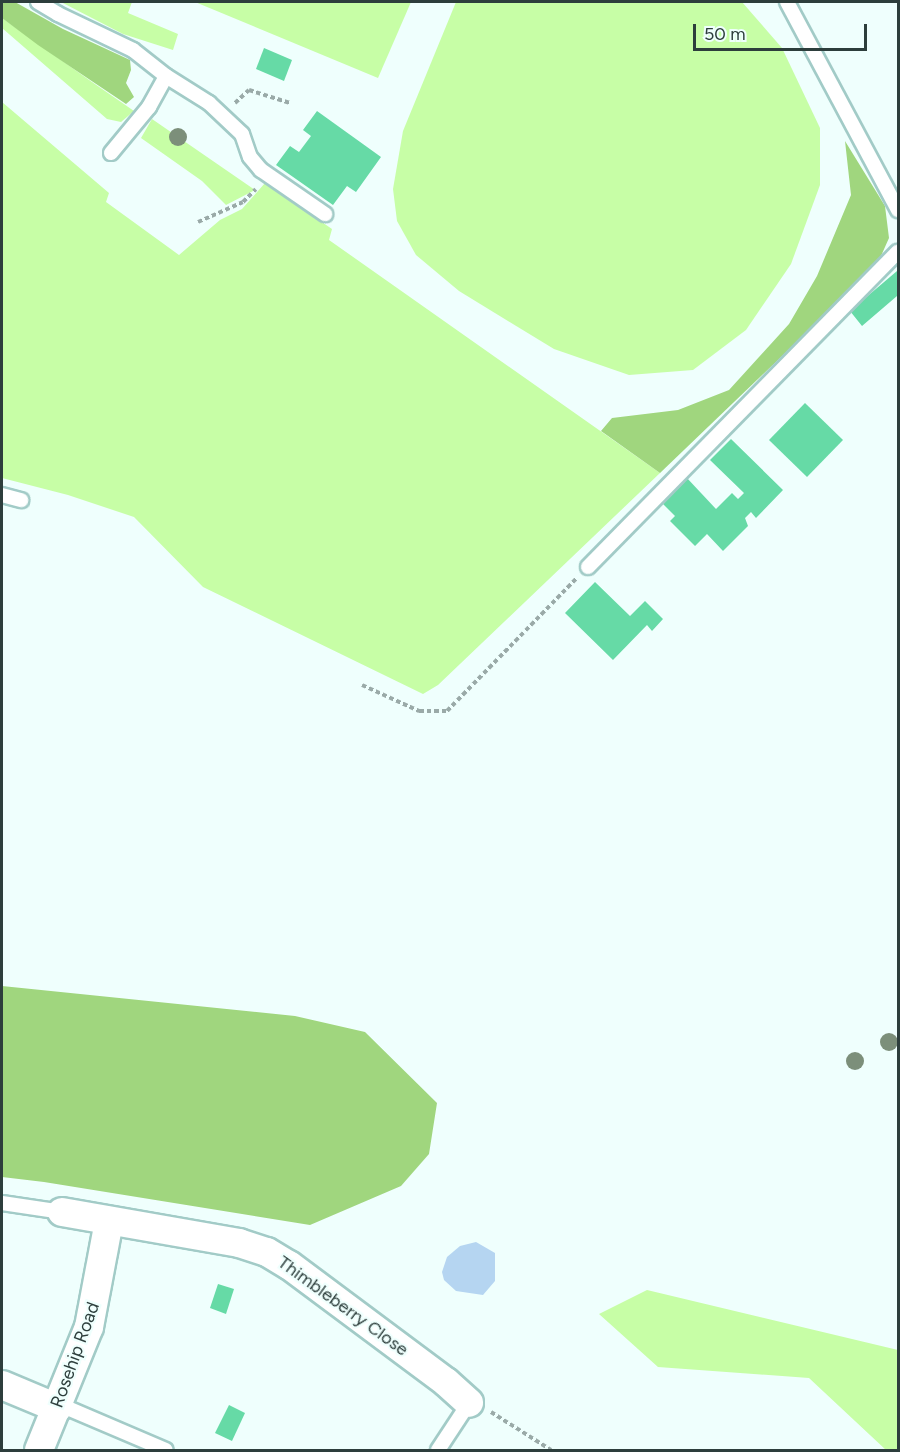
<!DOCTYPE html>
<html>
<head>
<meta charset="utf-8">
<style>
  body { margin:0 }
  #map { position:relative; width:900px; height:1452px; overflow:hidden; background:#effffd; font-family:Figtree,sans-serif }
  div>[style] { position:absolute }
  .green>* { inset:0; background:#c7fea6 }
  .forest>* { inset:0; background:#a0d67e }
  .water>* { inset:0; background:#b5d5f1 }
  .building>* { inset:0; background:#66daa6 }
  .path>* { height:4px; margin-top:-2px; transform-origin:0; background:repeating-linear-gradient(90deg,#9aaaa8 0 4.5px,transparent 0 7.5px) }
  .roads { filter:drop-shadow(2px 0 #a2cbc7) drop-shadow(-2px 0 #a2cbc7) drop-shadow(0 2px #a2cbc7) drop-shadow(0 -2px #a2cbc7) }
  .lane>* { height:14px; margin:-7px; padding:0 7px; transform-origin:7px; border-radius:7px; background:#fff }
  .street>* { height:28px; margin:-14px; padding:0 14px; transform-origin:14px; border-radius:14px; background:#fff }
  .trees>* { width:18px; height:18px; margin:-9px; border-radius:50%; background:#7c8f7a }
  span { translate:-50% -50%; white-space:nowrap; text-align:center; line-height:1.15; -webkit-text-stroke:4.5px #effffd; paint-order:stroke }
  .street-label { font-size:18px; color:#2d3e3c }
  .frame { position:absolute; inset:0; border:3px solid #2d3e3c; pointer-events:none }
  .scale { position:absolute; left:693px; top:24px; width:174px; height:27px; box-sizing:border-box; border:3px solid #2d3e3c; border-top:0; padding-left:8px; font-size:18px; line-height:21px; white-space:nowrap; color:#2d3e3c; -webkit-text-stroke:4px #effffd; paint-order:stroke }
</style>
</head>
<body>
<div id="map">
  <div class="green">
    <i style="clip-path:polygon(61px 2px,132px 2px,128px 13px,178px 34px,173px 50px,123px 34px)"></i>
    <i style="clip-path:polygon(195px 2px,411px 2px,378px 78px)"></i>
    <i style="clip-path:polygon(456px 2px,742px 2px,782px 48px,820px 128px,820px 185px,791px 264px,746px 330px,693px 370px,629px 375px,554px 349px,459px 291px,416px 255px,397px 221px,393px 189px,403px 131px)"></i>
    <i style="clip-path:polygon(2px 18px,92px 82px,134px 111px,121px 122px,107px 119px,2px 28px)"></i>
    <i style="clip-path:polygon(2px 102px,109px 193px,106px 202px,179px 255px,220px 220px,242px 209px,265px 183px,332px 229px,329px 240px,660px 473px,438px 685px,423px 694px,203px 587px,134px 517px,68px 495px,2px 478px)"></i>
    <i style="clip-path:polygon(152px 119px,255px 190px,226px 205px,202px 181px,141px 138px)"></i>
    <i style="clip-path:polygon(647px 1290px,898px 1350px,898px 1450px,886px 1450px,809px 1378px,658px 1367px,599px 1314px)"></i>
  </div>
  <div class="forest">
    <i style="clip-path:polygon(2px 2px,15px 2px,63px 29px,130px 60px,131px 70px,126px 83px,134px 97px,126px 104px,38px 45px,2px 18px)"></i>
    <i style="clip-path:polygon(845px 141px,885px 206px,889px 238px,877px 265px,660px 473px,601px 431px,612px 418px,678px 410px,729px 390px,789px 324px,817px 276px,851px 195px)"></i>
    <i style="clip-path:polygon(2px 986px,295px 1016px,365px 1032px,437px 1103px,429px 1154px,401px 1186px,310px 1225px,44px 1182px,2px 1177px)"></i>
  </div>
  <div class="water">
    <i style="clip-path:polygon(476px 1242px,495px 1253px,495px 1281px,483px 1295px,456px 1291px,444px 1280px,442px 1272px,447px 1257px,460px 1246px)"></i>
  </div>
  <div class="building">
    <i style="clip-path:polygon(264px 48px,292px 60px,284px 81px,256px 69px)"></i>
    <i style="clip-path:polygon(317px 111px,381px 157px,356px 192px,347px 186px,333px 205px,276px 165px,290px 146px,299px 152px,311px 136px,303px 130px)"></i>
    <i style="clip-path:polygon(897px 271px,898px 298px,897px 296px,862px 326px,850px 311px)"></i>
    <i style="clip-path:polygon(805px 403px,843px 440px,807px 477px,769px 440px)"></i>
    <i style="clip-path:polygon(731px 439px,783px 490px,756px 518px,751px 512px,745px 518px,748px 526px,723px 551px,707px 534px,695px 546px,670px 521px,675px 516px,661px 502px,686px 477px,716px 509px,732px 493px,738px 499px,744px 493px,710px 460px)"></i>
    <i style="clip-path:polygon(595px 582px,630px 616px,645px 601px,663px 619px,652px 631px,647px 625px,613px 660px,565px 613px)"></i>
    <i style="clip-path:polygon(218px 1284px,234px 1289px,226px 1314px,210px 1308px)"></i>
    <i style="clip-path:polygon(229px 1405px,245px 1413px,232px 1441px,215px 1433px)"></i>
  </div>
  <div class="path">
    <i style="left:235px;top:103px;width:19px;rotate:-43deg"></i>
    <i style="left:249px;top:90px;width:43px;rotate:17.6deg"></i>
    <i style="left:198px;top:222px;width:49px;rotate:-24deg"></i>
    <i style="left:243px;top:202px;width:18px;rotate:-45deg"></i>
    <i style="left:362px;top:685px;width:63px;rotate:24.5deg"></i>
    <i style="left:419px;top:711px;width:28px"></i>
    <i style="left:447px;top:711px;width:186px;rotate:-45.7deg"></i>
    <i style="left:491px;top:1412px;width:71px;rotate:32.3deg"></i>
  </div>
  <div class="roads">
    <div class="lane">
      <i style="left:38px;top:2px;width:23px;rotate:31deg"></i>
      <i style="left:58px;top:14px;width:83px;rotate:25.6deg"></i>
      <i style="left:133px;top:50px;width:42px;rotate:38.2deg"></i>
      <i style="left:166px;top:76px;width:51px;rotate:32.1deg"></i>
      <i style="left:209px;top:103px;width:45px;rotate:43.2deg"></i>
      <i style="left:242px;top:134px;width:24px;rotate:71deg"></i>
      <i style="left:250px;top:157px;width:17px;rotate:50deg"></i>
      <i style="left:261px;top:170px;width:78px;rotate:34.5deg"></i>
      <i style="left:787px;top:2px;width:236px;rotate:61.9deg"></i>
      <i style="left:111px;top:153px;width:60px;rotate:-50.4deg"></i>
      <i style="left:149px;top:107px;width:35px;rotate:-61deg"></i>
      <i style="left:2px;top:495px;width:20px;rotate:15deg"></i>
      <i style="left:588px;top:567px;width:442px;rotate:-45.5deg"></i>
      <i style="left:2px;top:1203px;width:61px;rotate:8.5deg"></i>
      <i style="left:58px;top:1404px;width:117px;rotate:23.1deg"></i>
      <i style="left:438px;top:1450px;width:56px;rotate:-56.6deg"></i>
    </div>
    <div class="street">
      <i style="left:62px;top:1212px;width:180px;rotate:9.9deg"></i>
      <i style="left:239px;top:1243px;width:29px;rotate:18deg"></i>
      <i style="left:267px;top:1252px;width:26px;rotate:31deg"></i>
      <i style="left:289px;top:1265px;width:196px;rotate:36.7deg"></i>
      <i style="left:446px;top:1382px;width:31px;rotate:42deg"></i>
      <i style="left:2px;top:1385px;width:60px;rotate:22.7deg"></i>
      <i style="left:39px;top:1450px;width:133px;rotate:-67.9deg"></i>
      <i style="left:89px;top:1327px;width:108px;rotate:-79.3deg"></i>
    </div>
  </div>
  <div class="trees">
    <i style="left:178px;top:137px"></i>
    <i style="left:889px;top:1042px"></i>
    <i style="left:855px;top:1061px"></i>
  </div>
  <div class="street-label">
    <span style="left:343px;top:1306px;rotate:36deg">Thimbleberry Close</span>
    <span style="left:75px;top:1355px;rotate:-70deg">Rosehip Road</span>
  </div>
  <div class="frame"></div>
  <div class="scale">50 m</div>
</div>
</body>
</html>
